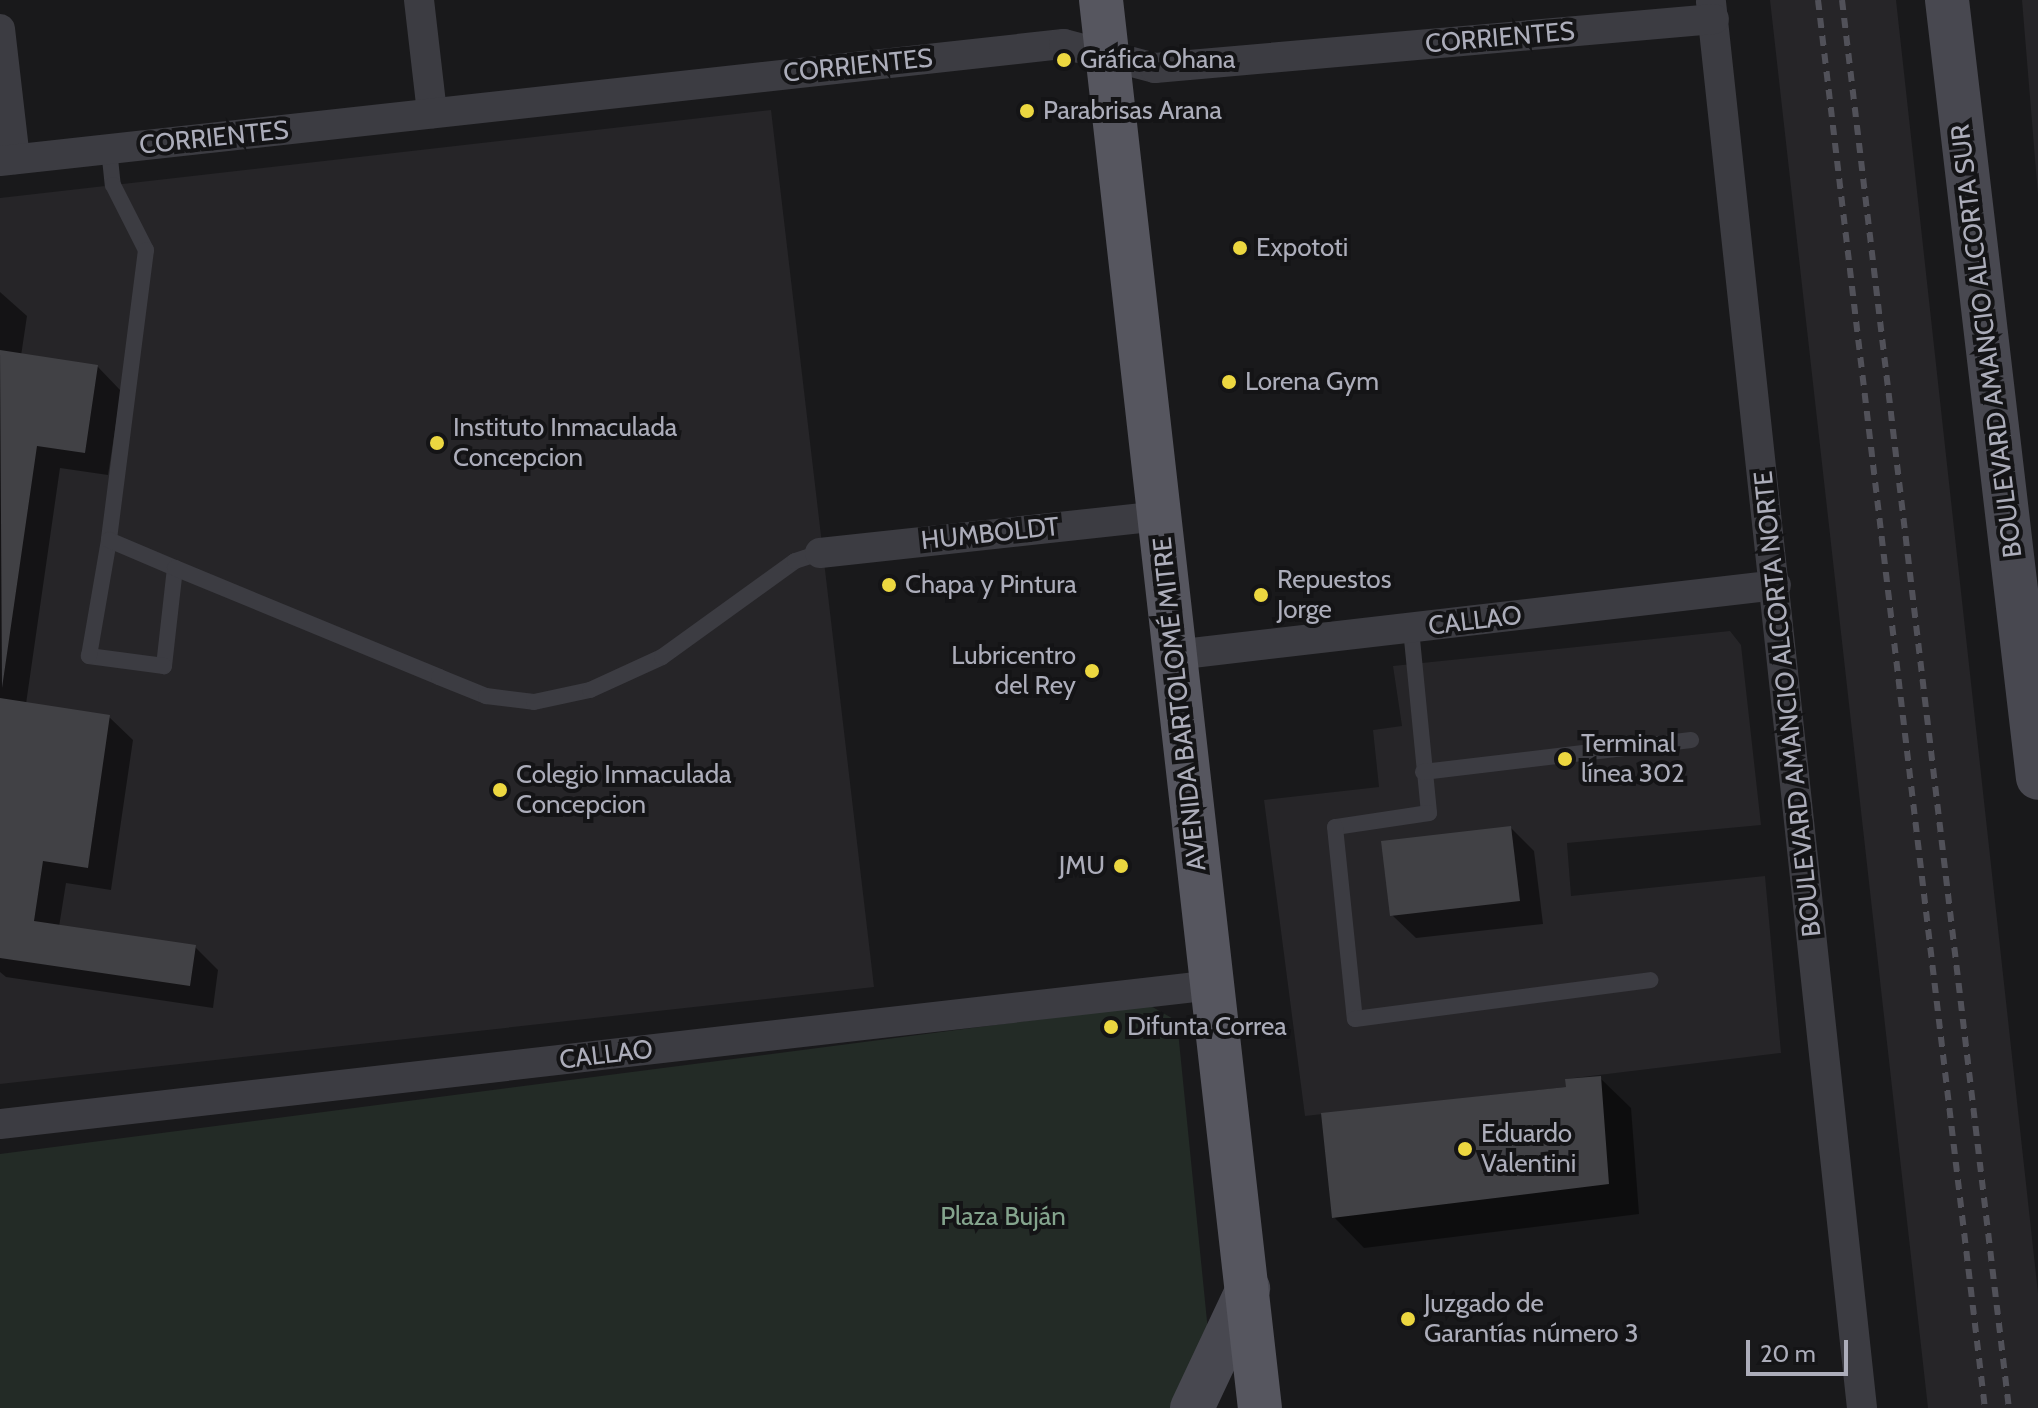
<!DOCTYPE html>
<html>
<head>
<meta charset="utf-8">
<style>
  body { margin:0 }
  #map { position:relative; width:2038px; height:1408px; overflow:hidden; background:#19191b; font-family:Cabin,sans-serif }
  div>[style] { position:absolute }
  .built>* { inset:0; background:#262528 }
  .green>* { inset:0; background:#232b26 }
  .shadow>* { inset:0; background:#0007 }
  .building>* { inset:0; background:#414145 }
  .lane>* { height:16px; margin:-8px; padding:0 8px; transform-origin:8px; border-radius:8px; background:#3c3c42 }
  .street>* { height:30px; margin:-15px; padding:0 15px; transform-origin:15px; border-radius:15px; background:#3c3c42 }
  .secondary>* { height:44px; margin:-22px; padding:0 22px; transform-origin:22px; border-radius:22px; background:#484850 }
  .primary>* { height:44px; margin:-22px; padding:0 22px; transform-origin:22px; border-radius:22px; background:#56565f }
  .rail>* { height:6px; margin-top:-3px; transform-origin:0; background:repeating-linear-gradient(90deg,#515159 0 10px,transparent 0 18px) }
  .dots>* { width:22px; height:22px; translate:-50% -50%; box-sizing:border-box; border:4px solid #141416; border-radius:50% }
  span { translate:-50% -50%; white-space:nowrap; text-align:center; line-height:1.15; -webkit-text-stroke:8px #141416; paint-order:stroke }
  .street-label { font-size:26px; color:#acadba }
  .poi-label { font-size:26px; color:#acadba }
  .left { translate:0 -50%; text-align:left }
  .right { translate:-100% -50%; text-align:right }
  .park-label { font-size:26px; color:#84a48d }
  .scale { position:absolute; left:1746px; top:1340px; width:102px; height:36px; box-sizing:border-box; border:4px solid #acadba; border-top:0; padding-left:10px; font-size:24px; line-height:28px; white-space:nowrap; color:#acadba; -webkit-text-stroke:6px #141416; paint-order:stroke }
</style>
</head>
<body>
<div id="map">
  <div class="built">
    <i style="clip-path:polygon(1770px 0,1896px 0,2038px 1293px,2038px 1408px,1928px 1408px)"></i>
    <i style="clip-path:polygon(2022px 0,2038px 0,2038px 195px)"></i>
    <i style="clip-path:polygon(771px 110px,874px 987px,0 1084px,0 198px)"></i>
    <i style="clip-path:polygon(1730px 631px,1741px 645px,1761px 825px,1567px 843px,1571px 896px,1765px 876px,1781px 1053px,1566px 1079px,1566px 1087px,1305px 1116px,1264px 800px,1379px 787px,1373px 730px,1402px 726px,1393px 666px)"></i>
  </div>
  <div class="green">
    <i style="clip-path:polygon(1149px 1005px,1177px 1021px,1208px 1331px,1171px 1408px,0 1408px,0 1154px)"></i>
  </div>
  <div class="shadow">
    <i style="clip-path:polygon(0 292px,27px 316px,21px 356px,98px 367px,121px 391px,108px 475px,60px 468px,26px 704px,109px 717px,133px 740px,111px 890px,66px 883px,59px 927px,195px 947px,218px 970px,213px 1008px,6px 977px,0 972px)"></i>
    <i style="clip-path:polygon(1511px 828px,1534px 851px,1543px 924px,1416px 938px,1392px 915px)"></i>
    <i style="clip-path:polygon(1600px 1078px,1631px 1108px,1639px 1214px,1364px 1248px,1334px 1217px,1568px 1088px)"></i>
  </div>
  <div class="building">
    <i style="clip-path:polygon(0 350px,98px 365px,85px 453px,37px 446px,2px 688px)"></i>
    <i style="clip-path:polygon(0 698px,110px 715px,88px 868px,43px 861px,34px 921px,196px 945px,190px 986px,0 958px)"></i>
    <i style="clip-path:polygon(1511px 826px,1520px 901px,1390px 916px,1381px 841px)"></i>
    <i style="clip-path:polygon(1601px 1076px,1609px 1184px,1332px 1218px,1321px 1113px,1566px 1087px,1565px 1079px)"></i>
  </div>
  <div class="lane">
    <i style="left:109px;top:149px;width:36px;rotate:84deg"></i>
    <i style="left:113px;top:185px;width:73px;rotate:63.1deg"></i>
    <i style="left:146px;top:250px;width:292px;rotate:97.3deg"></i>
    <i style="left:175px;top:568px;width:99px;rotate:96.4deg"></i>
    <i style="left:164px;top:666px;width:76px;rotate:-172.4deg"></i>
    <i style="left:89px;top:656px;width:118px;rotate:-80.2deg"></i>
    <i style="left:109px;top:540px;width:72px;rotate:23deg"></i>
    <i style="left:175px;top:568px;width:286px;rotate:22.4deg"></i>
    <i style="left:439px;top:677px;width:51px;rotate:22deg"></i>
    <i style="left:486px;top:696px;width:48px;rotate:7.1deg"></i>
    <i style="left:534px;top:702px;width:57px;rotate:-12.1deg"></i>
    <i style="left:590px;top:690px;width:79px;rotate:-24.6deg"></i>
    <i style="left:662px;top:657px;width:164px;rotate:-35.8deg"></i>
    <i style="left:795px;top:561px;width:26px;rotate:-18deg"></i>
    <i style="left:1411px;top:629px;width:185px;rotate:84.4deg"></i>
    <i style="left:1429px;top:813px;width:95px;rotate:171.5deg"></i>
    <i style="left:1335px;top:827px;width:193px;rotate:84.1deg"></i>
    <i style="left:1355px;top:1019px;width:298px;rotate:-7.5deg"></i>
    <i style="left:1423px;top:772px;width:270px;rotate:-6.8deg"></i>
  </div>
  <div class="street">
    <i style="left:419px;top:0;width:114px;rotate:83.4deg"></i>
    <i style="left:1711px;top:2px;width:1414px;rotate:83.87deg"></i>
    <i style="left:0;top:29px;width:131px;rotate:83.4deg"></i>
    <i style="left:0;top:161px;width:1070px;rotate:-6.28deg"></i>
    <i style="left:1064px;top:44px;width:94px;rotate:14.8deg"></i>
    <i style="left:1155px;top:68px;width:561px;rotate:-5.01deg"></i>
    <i style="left:820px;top:553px;width:341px;rotate:-6.2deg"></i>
    <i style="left:1175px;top:655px;width:605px;rotate:-6.64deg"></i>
    <i style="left:0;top:1124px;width:1220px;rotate:-6.54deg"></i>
  </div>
  <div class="secondary">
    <i style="left:1947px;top:0;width:783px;rotate:83.33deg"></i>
    <i style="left:1192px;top:1408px;width:132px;rotate:-64.8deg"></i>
  </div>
  <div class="primary">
    <i style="left:1101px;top:0;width:1417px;rotate:83.56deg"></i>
  </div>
  <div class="rail">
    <i style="left:1818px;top:0;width:1418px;rotate:83.24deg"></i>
    <i style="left:1842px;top:0;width:1418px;rotate:83.24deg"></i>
  </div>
  <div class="dots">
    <i style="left:1064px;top:60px;background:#ecd740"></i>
    <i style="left:1027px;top:111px;background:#ecd740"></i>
    <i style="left:1240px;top:248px;background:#ecd740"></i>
    <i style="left:1229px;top:382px;background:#ecd740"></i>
    <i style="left:437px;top:443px;background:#ecd740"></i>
    <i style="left:889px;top:585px;background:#ecd740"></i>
    <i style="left:1261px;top:595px;background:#ecd740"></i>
    <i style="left:1092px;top:671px;background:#ecd740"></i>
    <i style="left:1565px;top:759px;background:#ecd740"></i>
    <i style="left:500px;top:790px;background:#ecd740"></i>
    <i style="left:1121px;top:866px;background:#ecd740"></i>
    <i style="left:1111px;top:1027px;background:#ecd740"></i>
    <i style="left:1465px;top:1149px;background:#ecd740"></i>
    <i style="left:1408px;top:1319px;background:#ecd740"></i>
  </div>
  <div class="street-label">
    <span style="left:1500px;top:38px;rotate:-5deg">CORRIENTES</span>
    <span style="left:858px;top:66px;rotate:-6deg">CORRIENTES</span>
    <span style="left:214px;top:138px;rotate:-6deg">CORRIENTES</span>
    <span style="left:1987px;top:341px;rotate:-97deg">BOULEVARD AMANCIO ALCORTA SUR</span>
    <span style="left:990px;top:534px;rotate:-6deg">HUMBOLDT</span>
    <span style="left:1475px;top:621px;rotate:-7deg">CALLAO</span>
    <span style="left:1180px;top:704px;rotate:-96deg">AVENIDA BARTOLOMÉ MITRE</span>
    <span style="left:1788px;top:704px;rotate:-96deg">BOULEVARD AMANCIO ALCORTA NORTE</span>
    <span style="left:606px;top:1055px;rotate:-7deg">CALLAO</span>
  </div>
  <div class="poi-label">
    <span class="left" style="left:1080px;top:60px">Gráfica Ohana</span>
    <span class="left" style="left:1043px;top:111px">Parabrisas Arana</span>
    <span class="left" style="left:1256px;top:248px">Expototi</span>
    <span class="left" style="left:1245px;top:382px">Lorena Gym</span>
    <span class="left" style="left:453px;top:443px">Instituto Inmaculada<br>Concepcion</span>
    <span class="left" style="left:1277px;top:595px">Repuestos<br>Jorge</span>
    <span class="left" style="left:905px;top:585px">Chapa y Pintura</span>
    <span class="right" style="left:1076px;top:671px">Lubricentro<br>del Rey</span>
    <span class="left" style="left:1581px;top:759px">Terminal<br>línea 302</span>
    <span class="left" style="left:516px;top:790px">Colegio Inmaculada<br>Concepcion</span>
    <span class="right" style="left:1105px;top:866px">JMU</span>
    <span class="left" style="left:1127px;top:1027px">Difunta Correa</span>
    <span class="left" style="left:1481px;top:1149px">Eduardo<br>Valentini</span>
    <span class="left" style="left:1424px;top:1319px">Juzgado de<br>Garantías número 3</span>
  </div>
  <div class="park-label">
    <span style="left:1003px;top:1217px">Plaza Buján</span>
  </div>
  <div class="scale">20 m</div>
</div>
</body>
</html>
